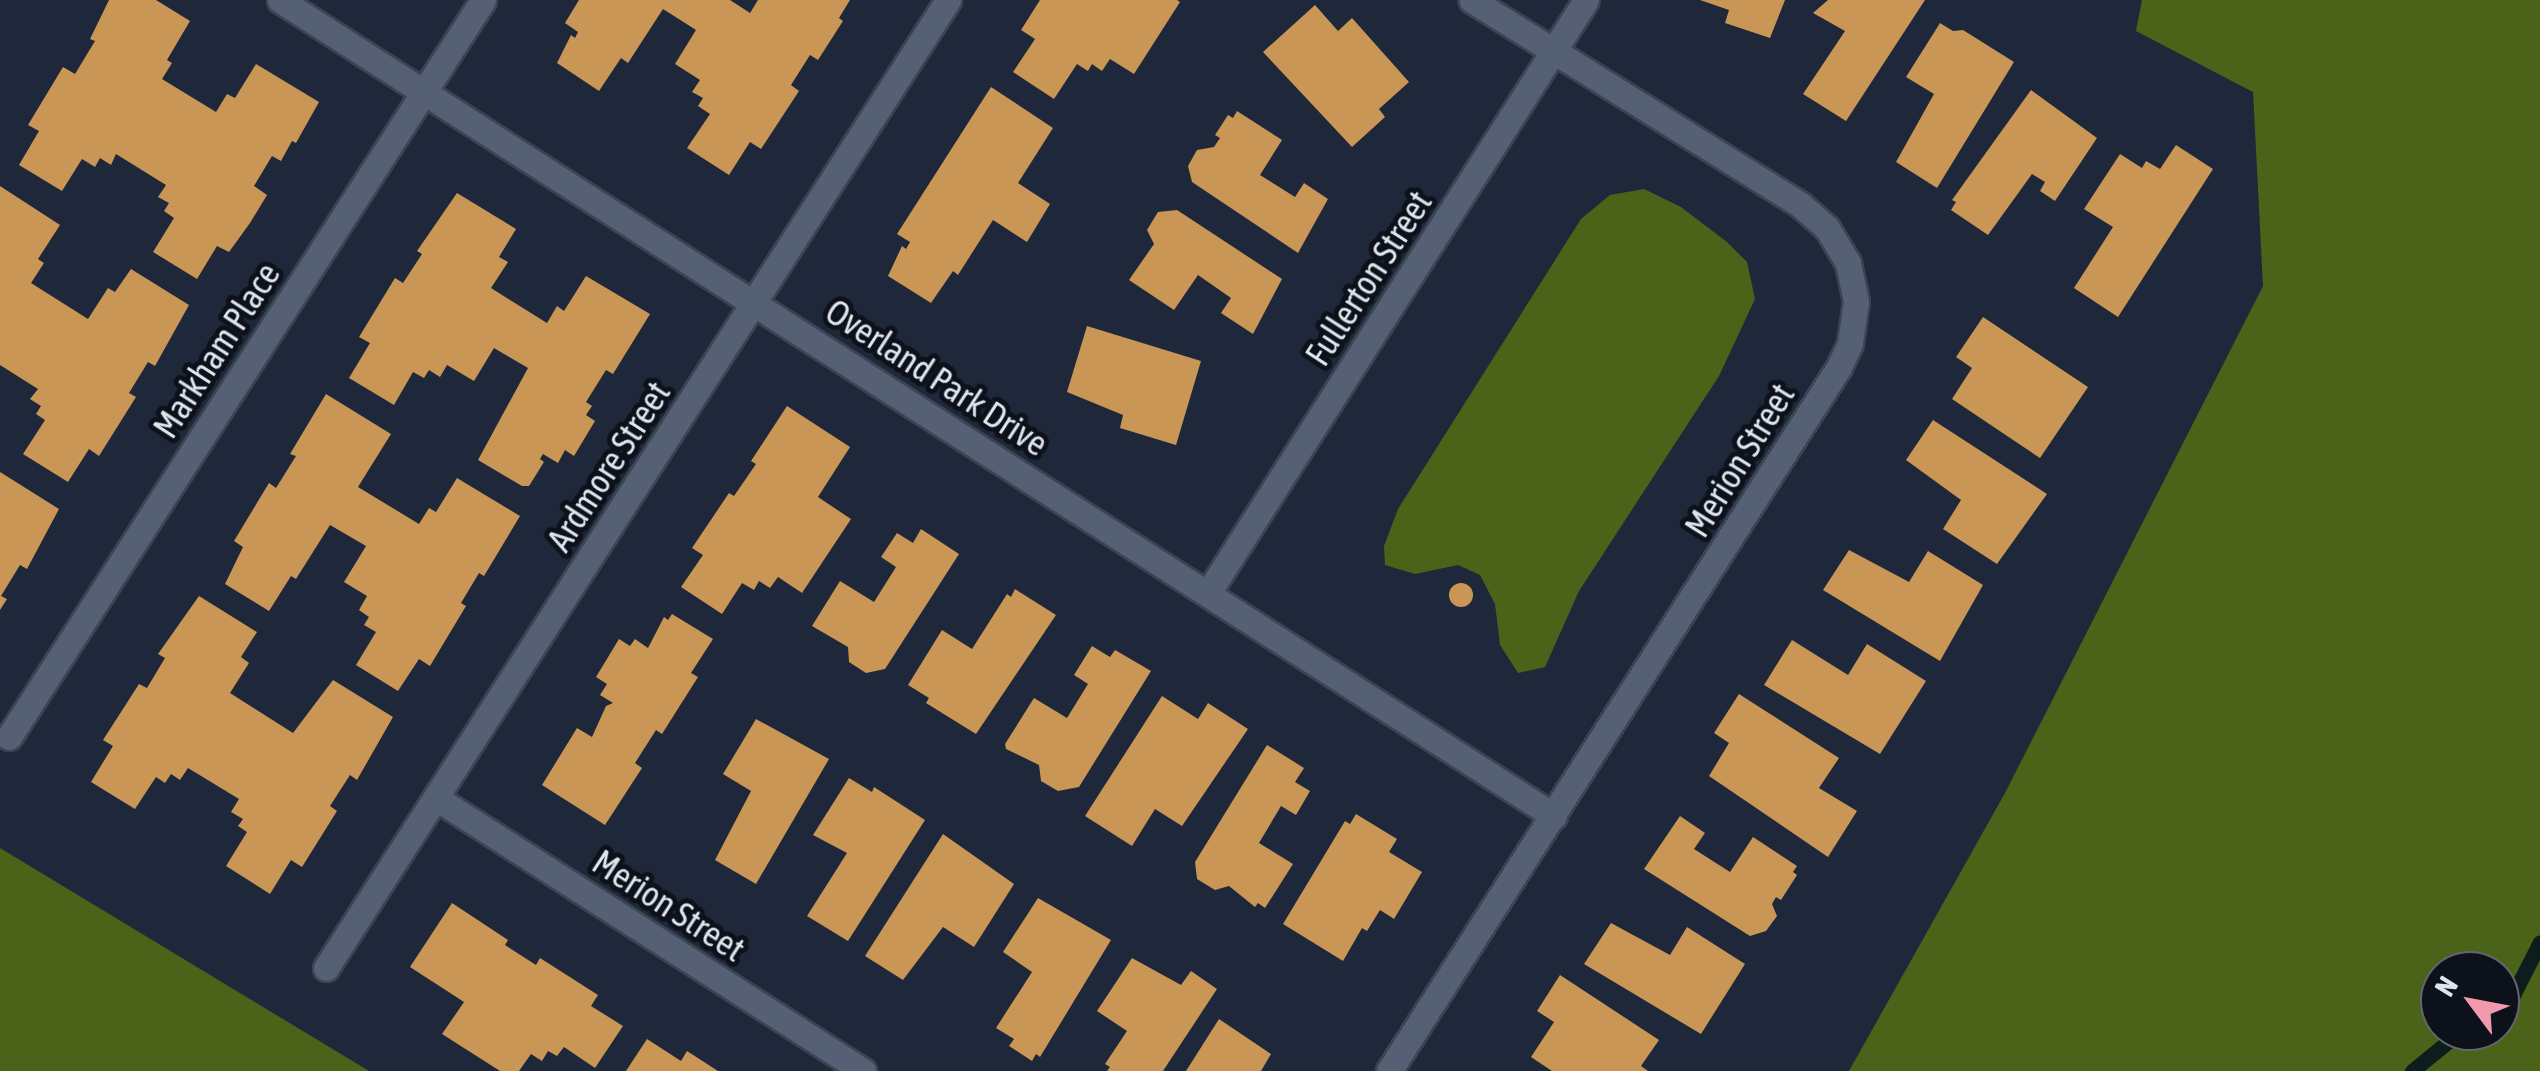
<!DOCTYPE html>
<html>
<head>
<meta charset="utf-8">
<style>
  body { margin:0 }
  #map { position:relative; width:2540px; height:1071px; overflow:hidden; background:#1e283a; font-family:"Asap Condensed",sans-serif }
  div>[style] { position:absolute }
  .forest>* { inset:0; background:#4b6319 }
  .stream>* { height:15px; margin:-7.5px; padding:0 7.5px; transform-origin:7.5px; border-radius:7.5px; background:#0d1c1c }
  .building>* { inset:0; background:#c99656 }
  .round { border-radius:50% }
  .roads { filter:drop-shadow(2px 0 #3b4452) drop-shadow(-2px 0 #3b4452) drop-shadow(0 2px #3b4452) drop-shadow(0 -2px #3b4452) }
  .street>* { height:25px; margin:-12.5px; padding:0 12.5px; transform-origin:12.5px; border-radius:12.5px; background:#556074 }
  span { translate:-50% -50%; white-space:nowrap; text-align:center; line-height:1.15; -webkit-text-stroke:10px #0d1119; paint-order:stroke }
  .street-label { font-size:35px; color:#dee5f0 }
  .north { position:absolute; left:2420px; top:951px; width:100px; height:100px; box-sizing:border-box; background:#0d1119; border:2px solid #61666f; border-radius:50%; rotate:302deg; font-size:28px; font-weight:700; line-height:40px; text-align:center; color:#dee5f0 }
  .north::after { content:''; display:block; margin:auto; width:35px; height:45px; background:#f29aad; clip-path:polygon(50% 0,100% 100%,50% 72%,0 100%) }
</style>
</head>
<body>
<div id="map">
  <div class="forest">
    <i style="clip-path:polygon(evenodd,2142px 0,2540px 0,2540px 1071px,1849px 1071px,2005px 793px,2263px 286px,2253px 92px,2136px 31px,2142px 0,2440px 971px,2500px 971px,2500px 1031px,2440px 1031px,2440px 971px)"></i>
    <i style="clip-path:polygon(1644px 189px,1681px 207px,1727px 242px,1747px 262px,1755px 299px,1719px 376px,1579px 591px,1545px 667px,1518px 673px,1500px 645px,1495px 604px,1480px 575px,1458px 565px,1415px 574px,1385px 565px,1384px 546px,1398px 509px,1581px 219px,1610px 195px)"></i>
    <i style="clip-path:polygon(0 848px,369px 1071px,0 1071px)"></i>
  </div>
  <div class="stream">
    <i style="left:2500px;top:1004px;width:16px;rotate:-35deg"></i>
    <i style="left:2513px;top:995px;width:59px;rotate:-63deg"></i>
    <i style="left:2412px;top:1071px;width:63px;rotate:-39.2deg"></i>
  </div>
  <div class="building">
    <i style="clip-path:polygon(109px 0,156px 0,190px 21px,167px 60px,172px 63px,162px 79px,216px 112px,227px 94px,235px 98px,256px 64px,319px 102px,296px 143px,292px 141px,281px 161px,272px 156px,254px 186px,267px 195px,250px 223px,229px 252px,217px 246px,197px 279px,153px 252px,174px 218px,164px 211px,169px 203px,158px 197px,166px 185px,116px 154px,111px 165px,100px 158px,95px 167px,82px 159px,62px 191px,19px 165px,39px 131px,28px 125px,63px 67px,75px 74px,95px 41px,90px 39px)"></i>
    <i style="clip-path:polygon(579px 0,730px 0,750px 13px,758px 0,850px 0,839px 18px,843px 21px,818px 60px,810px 55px,791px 85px,799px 91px,761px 149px,750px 142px,729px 175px,687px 148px,710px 114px,698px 106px,703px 98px,692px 92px,700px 80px,675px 64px,696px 30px,663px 9px,628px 63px,621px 58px,599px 91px,557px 63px,571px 35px,575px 38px,578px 32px,565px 23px)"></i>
    <i style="clip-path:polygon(1040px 0,1177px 0,1180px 2px,1134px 74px,1110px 59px,1102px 71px,1092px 64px,1088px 71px,1077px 64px,1054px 99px,1013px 72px,1035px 39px,1021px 30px)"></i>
    <i style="clip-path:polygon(1700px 0,1785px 0,1770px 38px,1725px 23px,1729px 10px)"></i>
    <i style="clip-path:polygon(1828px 0,1925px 0,1846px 121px,1803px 94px,1845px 31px,1813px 13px)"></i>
    <i style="clip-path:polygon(1315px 5px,1338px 31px,1352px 18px,1409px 82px,1379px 109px,1385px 117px,1352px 147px,1263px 52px)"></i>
    <i style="clip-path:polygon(1940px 23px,1953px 31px,1963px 30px,2014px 62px,1937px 188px,1896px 162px,1934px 94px,1906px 77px)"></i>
    <i style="clip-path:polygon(991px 87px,1053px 128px,1018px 183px,1050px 204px,1027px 242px,993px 220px,958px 275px,953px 271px,931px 303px,888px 276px,902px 246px,906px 249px,910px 242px,897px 234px)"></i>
    <i style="clip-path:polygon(2031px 90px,2097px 138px,2055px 201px,2040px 191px,2045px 182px,2032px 174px,1988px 235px,1951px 210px,1956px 202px,1952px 200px)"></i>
    <i style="clip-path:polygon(1237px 111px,1282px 140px,1260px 175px,1295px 197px,1304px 183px,1328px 199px,1298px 253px,1192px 182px,1188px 166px,1197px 150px,1214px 147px,1220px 138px,1215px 135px,1228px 115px,1233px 118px)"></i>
    <i style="clip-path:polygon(2176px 145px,2213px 169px,2118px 317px,2074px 288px,2113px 227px,2084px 209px,2120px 154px,2142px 168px,2146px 161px,2160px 169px)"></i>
    <i style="clip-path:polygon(0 186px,60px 225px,38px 259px,44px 263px,31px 283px,88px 319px,108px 288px,115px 292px,131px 269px,189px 305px,155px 366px,148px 362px,129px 393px,136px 397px,99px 456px,89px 449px,68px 482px,23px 454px,45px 420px,36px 414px,41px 406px,30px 399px,38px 389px,0 365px)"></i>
    <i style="clip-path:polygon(457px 193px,516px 229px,499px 257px,508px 262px,491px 288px,547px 323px,557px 306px,564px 311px,586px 276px,650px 314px,613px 374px,606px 370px,586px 402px,592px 406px,586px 415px,595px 421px,574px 456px,565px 450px,558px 463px,543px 454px,540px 459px,544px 462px,529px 486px,522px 486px,478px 460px,528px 368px,494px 348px,474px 381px,447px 365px,440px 377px,429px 370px,424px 378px,413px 372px,394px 405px,349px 378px,370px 343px,359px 337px,395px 278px,403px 283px,422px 254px,417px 251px)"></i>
    <i style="clip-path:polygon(1177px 210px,1282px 279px,1253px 334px,1221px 313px,1231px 298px,1198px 275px,1174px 310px,1129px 280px,1154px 244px,1147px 230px,1158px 212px)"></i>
    <i style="clip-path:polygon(1983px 317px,2088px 387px,2040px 458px,1952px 399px,1972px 368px,1956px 357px)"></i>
    <i style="clip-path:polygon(1087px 326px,1201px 361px,1176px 445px,1120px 428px,1123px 415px,1067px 392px)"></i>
    <i style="clip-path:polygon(326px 394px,391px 434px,358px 487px,419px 524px,429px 508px,436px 512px,457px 478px,520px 516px,484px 576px,479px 573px,461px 603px,466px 606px,430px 666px,419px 659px,398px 691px,356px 665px,376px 632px,364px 625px,369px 617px,359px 610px,367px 596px,344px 582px,366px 546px,330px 525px,296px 579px,291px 576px,269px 611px,225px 584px,243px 547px,234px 541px,269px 483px,276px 488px,296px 456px,290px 454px)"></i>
    <i style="clip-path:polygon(787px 406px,850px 447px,818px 497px,851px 519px,802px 593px,778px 577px,770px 588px,759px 581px,754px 590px,742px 583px,722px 614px,681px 587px,703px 555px,692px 548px,729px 493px,734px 496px,756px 464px,751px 461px)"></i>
    <i style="clip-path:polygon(1933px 420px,2047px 494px,1997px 564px,1943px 529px,1961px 500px,1906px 460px)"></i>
    <i style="clip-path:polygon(0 472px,59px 509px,27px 569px,20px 565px,1px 596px,7px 599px,0 610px)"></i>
    <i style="clip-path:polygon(921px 529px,959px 554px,885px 669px,866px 673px,849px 662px,848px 647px,812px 626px,840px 581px,874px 602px,896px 567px,881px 557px,897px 533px,913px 543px)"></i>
    <i style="clip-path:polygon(1849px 550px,1909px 582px,1928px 551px,1983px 585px,1940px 661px,1823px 590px)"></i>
    <i class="round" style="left:1449px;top:583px;width:24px;height:24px"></i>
    <i style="clip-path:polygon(1015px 589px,1056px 615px,976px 734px,926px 703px,929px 698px,908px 685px,942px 630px,972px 649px,1007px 594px,1011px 597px)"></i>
    <i style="clip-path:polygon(199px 596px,257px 632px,241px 657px,249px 663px,230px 693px,293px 733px,333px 680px,393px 717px,357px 780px,350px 775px,330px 806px,337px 811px,302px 867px,291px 860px,270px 894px,226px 866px,247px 832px,238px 826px,243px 819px,231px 812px,239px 799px,188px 768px,180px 780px,171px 774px,165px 783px,156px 777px,135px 809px,91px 782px,113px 746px,103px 740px,139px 684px,147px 688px,165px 658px,158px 654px)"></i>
    <i style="clip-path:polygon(672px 614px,713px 639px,691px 673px,698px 677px,662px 734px,656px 730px,635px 763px,642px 768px,605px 825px,542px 785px,577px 728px,592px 737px,606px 706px,613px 703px,600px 695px,607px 684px,596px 677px,619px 639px,630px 646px,635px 639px,648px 648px,664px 617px,668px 620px)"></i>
    <i style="clip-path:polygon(1792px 640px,1848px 675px,1867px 644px,1926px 681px,1880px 754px,1764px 685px)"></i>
    <i style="clip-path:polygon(1092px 646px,1110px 657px,1115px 650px,1151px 671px,1079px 787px,1058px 791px,1041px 781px,1039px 765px,1006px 749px,1005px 744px,1034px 698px,1067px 718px,1088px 684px,1074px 675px)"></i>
    <i style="clip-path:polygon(1739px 694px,1839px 758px,1819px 788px,1857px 811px,1828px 857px,1709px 776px,1729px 743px,1714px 733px)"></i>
    <i style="clip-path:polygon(1162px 696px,1198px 719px,1208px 703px,1248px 729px,1182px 826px,1155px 809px,1132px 846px,1085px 816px)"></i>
    <i style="clip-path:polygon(756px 719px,829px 759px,756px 884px,715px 860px,751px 791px,723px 774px)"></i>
    <i style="clip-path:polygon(1267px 745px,1304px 768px,1295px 782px,1310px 791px,1296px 815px,1281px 806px,1259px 843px,1293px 864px,1265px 908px,1258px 903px,1255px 907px,1229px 886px,1215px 890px,1197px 879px,1195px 862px)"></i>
    <i style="clip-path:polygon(849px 778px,872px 792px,874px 787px,925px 820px,848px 941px,807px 916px,847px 853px,813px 835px)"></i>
    <i style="clip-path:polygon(1356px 814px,1397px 839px,1389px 852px,1422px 872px,1394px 919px,1380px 910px,1367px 931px,1362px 928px,1343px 961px,1283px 924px,1345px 821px,1350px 824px)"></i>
    <i style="clip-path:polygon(1680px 816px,1705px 833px,1694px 849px,1730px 872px,1753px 837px,1797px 866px,1793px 872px,1797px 875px,1781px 900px,1776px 897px,1772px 904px,1777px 916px,1766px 931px,1750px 936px,1644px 869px)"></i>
    <i style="clip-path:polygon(943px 834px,1014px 884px,974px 947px,943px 927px,903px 980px,865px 956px)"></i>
    <i style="clip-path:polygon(1038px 898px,1111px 940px,1040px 1057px,1036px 1054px,1032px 1061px,1009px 1046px,1014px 1039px,996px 1028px,1032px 972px,1003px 952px)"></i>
    <i style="clip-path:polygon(452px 903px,508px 940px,505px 945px,536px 965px,540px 958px,598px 995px,591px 1006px,623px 1026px,595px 1068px,564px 1047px,557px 1056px,548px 1051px,542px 1061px,531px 1054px,519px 1071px,500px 1071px,442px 1034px,464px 1002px,410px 967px)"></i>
    <i style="clip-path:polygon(1611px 923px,1670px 955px,1687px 927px,1745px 964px,1701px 1034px,1584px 964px)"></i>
    <i style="clip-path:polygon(1132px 958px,1181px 985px,1191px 971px,1217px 989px,1163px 1071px,1107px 1071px,1110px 1067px,1105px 1064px,1127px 1031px,1097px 1011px)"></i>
    <i style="clip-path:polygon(1560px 975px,1659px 1040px,1641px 1066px,1648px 1071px,1552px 1071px,1531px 1057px,1554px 1022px,1537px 1011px)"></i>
    <i style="clip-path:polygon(1219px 1019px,1271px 1054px,1261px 1071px,1186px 1071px)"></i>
    <i style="clip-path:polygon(647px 1039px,681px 1061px,687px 1051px,718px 1071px,626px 1071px)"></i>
  </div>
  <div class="roads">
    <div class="street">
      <i style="left:280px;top:0;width:1513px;rotate:32.64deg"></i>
      <i style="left:1208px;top:593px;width:703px;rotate:-57.49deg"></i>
      <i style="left:9px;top:737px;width:876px;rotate:-57.25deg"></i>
      <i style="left:436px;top:798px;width:507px;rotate:32.59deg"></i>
      <i style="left:326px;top:968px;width:1151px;rotate:-57.28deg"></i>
      <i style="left:1389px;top:1071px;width:836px;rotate:-57.41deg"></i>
      <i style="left:1839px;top:367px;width:26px;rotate:-65deg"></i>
      <i style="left:1850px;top:343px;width:42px;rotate:-81.9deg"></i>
      <i style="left:1856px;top:301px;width:39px;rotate:-102deg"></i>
      <i style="left:1848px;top:263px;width:41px;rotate:-121deg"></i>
      <i style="left:1827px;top:228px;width:35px;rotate:-139deg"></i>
      <i style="left:1801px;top:205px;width:388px;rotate:-148.1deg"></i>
    </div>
  </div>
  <div class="street-label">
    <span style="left:1368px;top:278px;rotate:-57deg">Fullerton Street</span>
    <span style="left:216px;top:350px;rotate:-57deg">Markham Place</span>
    <span style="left:937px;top:377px;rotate:33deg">Overland Park Drive</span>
    <span style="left:1739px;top:460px;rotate:-58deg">Merion Street</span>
    <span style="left:608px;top:466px;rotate:-57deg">Ardmore Street</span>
    <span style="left:669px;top:905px;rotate:33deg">Merion Street</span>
  </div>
  <div class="north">N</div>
</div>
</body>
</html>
